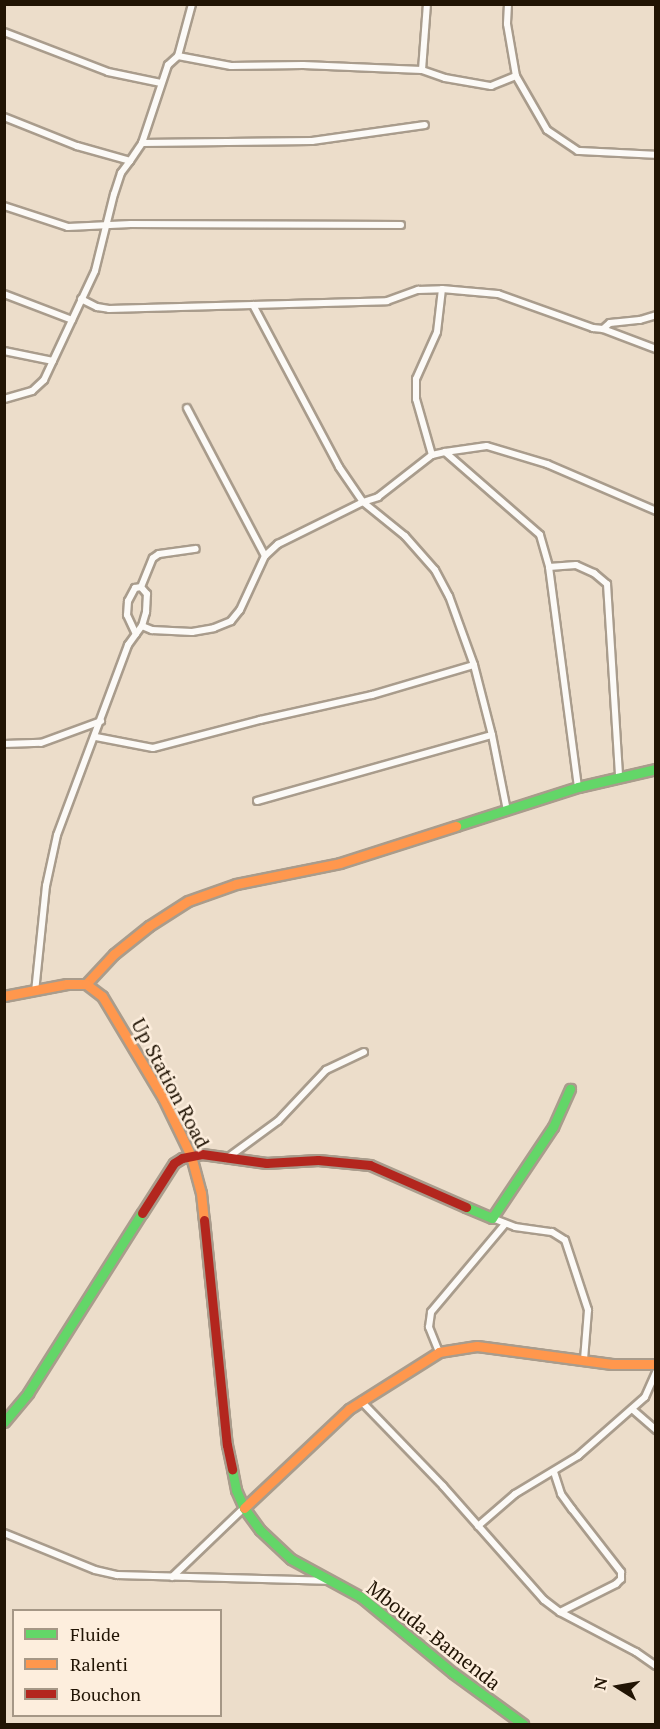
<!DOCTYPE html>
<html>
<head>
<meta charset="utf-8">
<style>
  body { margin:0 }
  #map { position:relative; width:660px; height:1729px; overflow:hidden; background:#ecddca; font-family:"PT Serif",serif }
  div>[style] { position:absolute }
  .roads { filter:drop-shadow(2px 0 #a99c8c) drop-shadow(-2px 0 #a99c8c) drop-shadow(0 2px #a99c8c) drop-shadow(0 -2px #a99c8c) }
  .street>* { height:6px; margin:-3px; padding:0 3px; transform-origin:3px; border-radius:3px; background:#fcfaf7 }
  .fast>* { height:9px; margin:-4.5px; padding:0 4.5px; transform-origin:4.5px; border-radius:4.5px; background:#63d668 }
  .slow>* { height:9px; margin:-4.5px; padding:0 4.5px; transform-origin:4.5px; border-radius:4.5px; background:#ff974d }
  .jam>* { height:9px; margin:-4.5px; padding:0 4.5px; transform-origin:4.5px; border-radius:4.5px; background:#b3261e }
  span { translate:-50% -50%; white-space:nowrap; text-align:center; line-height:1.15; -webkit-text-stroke:5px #fdeedd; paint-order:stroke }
  .street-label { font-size:20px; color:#211404 }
  .frame { position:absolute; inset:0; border:6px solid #211404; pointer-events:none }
  .legend { position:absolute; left:12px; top:1609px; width:210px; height:108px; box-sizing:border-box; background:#fdeedd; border:2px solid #a59786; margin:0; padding:8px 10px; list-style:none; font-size:18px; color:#211404 }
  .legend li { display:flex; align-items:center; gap:12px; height:30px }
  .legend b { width:30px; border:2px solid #a59786 }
  .north { position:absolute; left:588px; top:1657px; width:60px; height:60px; -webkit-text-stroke:4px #fdeedd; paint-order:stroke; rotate:281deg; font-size:16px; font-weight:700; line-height:24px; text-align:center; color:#211404 }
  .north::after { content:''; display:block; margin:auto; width:21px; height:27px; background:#211404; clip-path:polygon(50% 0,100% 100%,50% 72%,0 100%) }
</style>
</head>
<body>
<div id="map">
  <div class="roads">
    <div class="street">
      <i style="left:508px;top:4px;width:20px;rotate:93deg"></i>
      <i style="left:507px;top:24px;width:53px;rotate:80.2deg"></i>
      <i style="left:516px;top:76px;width:62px;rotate:60.1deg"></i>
      <i style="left:547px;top:130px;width:37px;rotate:34deg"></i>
      <i style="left:578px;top:151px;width:78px;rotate:2.9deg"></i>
      <i style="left:4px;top:32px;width:111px;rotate:21deg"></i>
      <i style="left:108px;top:72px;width:54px;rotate:11.7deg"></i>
      <i style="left:178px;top:56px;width:54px;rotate:-74.9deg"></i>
      <i style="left:422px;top:70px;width:66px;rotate:-85.7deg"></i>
      <i style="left:4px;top:117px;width:79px;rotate:21.7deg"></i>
      <i style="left:77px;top:146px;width:55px;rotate:15.8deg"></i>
      <i style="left:130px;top:161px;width:15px;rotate:127deg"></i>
      <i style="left:121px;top:173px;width:22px;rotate:108deg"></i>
      <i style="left:114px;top:194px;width:79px;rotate:103.9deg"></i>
      <i style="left:95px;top:271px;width:120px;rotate:115.1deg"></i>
      <i style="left:44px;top:380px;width:16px;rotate:137deg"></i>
      <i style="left:32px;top:391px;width:29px;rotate:164deg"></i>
      <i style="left:142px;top:143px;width:170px;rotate:-0.7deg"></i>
      <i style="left:312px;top:141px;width:114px;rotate:-8.1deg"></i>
      <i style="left:130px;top:161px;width:22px;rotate:-56deg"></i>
      <i style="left:142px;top:143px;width:82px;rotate:-71.6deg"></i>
      <i style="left:168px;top:65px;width:13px;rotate:-42deg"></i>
      <i style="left:178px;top:56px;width:54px;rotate:10.7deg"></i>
      <i style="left:231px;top:66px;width:72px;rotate:-0.8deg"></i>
      <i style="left:303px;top:65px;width:119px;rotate:2.4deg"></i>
      <i style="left:422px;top:70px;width:24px;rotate:19deg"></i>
      <i style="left:445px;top:78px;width:47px;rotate:9.9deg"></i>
      <i style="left:491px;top:86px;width:27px;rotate:-22deg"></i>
      <i style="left:4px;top:206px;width:67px;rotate:18.2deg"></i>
      <i style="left:68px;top:227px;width:63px;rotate:-2.7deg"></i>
      <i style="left:131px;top:224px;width:270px;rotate:0.2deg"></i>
      <i style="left:4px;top:294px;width:73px;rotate:20.9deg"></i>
      <i style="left:81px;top:299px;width:18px;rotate:27deg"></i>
      <i style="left:97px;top:307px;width:12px;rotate:9deg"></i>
      <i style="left:109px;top:309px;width:278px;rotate:-1.6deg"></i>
      <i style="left:387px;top:301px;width:33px;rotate:-20deg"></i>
      <i style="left:418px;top:290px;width:24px;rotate:-2deg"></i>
      <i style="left:442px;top:289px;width:56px;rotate:5.1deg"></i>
      <i style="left:498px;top:294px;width:101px;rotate:19.7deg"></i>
      <i style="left:593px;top:328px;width:10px;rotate:6deg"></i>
      <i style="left:603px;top:329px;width:9px;rotate:-41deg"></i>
      <i style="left:610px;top:323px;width:30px;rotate:-6deg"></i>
      <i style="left:640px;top:320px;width:17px;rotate:-17deg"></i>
      <i style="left:253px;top:305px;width:183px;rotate:62deg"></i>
      <i style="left:339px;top:467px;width:42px;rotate:55.6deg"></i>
      <i style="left:363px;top:502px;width:54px;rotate:39deg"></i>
      <i style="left:405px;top:536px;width:45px;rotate:48.6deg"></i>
      <i style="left:435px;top:570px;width:30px;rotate:62deg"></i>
      <i style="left:449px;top:596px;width:73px;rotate:70.1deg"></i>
      <i style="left:474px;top:665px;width:72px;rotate:75.6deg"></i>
      <i style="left:492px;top:735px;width:77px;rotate:78.8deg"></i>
      <i style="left:603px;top:329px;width:57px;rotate:20.7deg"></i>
      <i style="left:4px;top:351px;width:50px;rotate:11.5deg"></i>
      <i style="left:187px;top:408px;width:167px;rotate:62.2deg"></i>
      <i style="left:445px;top:452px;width:126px;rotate:41.1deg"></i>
      <i style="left:540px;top:535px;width:33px;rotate:74deg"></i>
      <i style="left:549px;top:567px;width:222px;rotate:82.5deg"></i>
      <i style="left:432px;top:455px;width:58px;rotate:-105.9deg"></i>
      <i style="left:416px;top:399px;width:20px;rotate:-90deg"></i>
      <i style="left:416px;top:379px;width:51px;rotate:-65.9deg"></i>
      <i style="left:437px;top:332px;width:43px;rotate:-83.4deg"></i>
      <i style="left:549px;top:567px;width:27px;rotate:-4deg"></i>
      <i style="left:576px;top:565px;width:20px;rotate:24deg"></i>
      <i style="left:594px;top:573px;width:17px;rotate:40deg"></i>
      <i style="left:607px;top:584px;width:192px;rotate:86.4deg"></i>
      <i style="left:141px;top:587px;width:31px;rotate:-68deg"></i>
      <i style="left:153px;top:558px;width:7px;rotate:-34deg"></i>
      <i style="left:159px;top:554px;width:37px;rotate:-8deg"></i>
      <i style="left:142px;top:626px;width:11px;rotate:22deg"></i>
      <i style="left:152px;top:630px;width:40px;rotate:2.9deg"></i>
      <i style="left:192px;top:632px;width:22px;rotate:-10deg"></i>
      <i style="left:214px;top:628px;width:18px;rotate:-22deg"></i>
      <i style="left:231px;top:621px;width:14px;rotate:-51deg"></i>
      <i style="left:240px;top:610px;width:60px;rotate:-65.2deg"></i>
      <i style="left:265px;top:556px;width:18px;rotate:-43deg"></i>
      <i style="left:278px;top:544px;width:95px;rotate:-26.3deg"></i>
      <i style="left:363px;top:502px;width:16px;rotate:-18deg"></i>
      <i style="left:378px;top:497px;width:68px;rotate:-37.9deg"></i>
      <i style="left:432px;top:455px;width:13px;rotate:-13deg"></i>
      <i style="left:445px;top:452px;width:42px;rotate:-8.1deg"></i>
      <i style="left:487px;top:446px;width:63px;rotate:16.7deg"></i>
      <i style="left:547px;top:464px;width:119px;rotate:23.3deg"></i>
      <i style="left:96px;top:737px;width:58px;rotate:10.9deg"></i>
      <i style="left:153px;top:748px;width:111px;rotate:-14.7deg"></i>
      <i style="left:260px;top:720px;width:115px;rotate:-12.6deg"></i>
      <i style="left:372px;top:695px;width:106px;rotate:-16.4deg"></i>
      <i style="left:4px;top:744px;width:37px;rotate:-2deg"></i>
      <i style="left:41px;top:743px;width:64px;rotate:-20.1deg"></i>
      <i style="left:257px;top:801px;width:244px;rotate:-15.7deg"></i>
      <i style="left:35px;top:992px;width:107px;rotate:-84.1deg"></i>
      <i style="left:46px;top:886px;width:52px;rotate:-77.8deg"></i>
      <i style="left:57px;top:835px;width:203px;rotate:-69.5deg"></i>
      <i style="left:128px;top:645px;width:24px;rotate:-54deg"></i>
      <i style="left:142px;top:626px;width:15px;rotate:-74deg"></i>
      <i style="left:146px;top:612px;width:18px;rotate:-87deg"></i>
      <i style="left:147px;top:594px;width:9px;rotate:-131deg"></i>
      <i style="left:141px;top:587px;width:6px;rotate:171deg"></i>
      <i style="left:135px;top:588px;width:15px;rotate:118deg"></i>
      <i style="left:128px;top:601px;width:14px;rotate:94deg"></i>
      <i style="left:127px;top:615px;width:21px;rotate:65deg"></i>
      <i style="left:226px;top:1159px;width:64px;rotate:-36.2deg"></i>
      <i style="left:278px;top:1121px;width:70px;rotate:-46.7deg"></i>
      <i style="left:326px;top:1070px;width:42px;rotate:-25.3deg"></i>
      <i style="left:492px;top:1218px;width:25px;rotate:21deg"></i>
      <i style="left:515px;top:1227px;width:37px;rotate:8deg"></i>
      <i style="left:552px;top:1232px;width:15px;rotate:32deg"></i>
      <i style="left:565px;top:1240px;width:74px;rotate:71.8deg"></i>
      <i style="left:588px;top:1310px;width:50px;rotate:94.6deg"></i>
      <i style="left:439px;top:1352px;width:27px;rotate:-112deg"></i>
      <i style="left:429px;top:1327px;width:15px;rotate:-82deg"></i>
      <i style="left:431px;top:1312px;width:115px;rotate:-49.9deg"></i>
      <i style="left:361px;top:1401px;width:118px;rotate:46deg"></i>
      <i style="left:443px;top:1486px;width:152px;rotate:48.5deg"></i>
      <i style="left:544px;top:1600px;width:20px;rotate:37deg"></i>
      <i style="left:560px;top:1612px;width:86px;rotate:27.8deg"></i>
      <i style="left:636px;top:1652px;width:24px;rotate:35deg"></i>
      <i style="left:632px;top:1409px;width:32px;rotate:41deg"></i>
      <i style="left:554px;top:1472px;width:23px;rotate:72deg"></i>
      <i style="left:561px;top:1494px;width:19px;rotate:54deg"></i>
      <i style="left:572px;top:1509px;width:80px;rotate:52.1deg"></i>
      <i style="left:621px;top:1572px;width:7px;rotate:90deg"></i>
      <i style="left:621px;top:1579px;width:7px;rotate:135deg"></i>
      <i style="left:616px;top:1584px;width:63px;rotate:153.4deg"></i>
      <i style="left:478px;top:1526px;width:49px;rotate:-40.9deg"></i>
      <i style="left:515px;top:1494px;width:74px;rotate:-31.1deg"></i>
      <i style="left:578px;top:1456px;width:89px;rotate:-41.4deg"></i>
      <i style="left:645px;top:1397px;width:27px;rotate:-66deg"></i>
      <i style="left:4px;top:1533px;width:98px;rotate:22.1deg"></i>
      <i style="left:95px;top:1570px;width:23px;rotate:13deg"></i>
      <i style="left:117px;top:1575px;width:209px;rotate:1.6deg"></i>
      <i style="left:172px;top:1577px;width:100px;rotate:-43.8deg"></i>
    </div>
    <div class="fast">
      <i style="left:456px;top:826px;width:128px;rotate:-17.7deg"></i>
      <i style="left:578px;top:787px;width:80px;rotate:-13deg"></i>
      <i style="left:466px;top:1207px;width:28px;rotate:23deg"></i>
      <i style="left:492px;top:1218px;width:110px;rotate:-56.2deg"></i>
      <i style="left:553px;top:1127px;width:42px;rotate:-65.9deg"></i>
      <i style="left:4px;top:1422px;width:38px;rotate:-50deg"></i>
      <i style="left:28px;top:1393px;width:213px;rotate:-57.7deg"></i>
      <i style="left:232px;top:1469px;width:21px;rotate:79deg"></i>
      <i style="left:236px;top:1490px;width:20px;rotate:66deg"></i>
      <i style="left:244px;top:1508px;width:27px;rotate:54deg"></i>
      <i style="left:260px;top:1530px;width:42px;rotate:43.1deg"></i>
      <i style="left:291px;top:1559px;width:80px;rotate:28.5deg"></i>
      <i style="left:361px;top:1597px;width:119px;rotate:39.6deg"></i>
      <i style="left:453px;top:1673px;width:87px;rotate:36.1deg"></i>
    </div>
    <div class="slow">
      <i style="left:86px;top:984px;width:41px;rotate:-47deg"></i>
      <i style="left:114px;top:954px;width:45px;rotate:-38.7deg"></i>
      <i style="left:149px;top:926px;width:46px;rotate:-32.7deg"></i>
      <i style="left:188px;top:901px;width:51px;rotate:-19.5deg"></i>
      <i style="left:236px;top:884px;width:106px;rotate:-11.4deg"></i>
      <i style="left:340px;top:863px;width:122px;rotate:-17.7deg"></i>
      <i style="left:4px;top:996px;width:64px;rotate:-10.8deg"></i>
      <i style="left:67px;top:984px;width:19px"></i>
      <i style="left:86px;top:984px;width:20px;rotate:37deg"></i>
      <i style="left:102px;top:996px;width:119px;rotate:59.1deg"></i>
      <i style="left:163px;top:1098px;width:64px;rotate:64.2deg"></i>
      <i style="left:191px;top:1156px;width:38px;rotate:75deg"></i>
      <i style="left:201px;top:1193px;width:27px;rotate:84deg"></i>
      <i style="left:244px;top:1508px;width:144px;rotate:-43.3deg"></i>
      <i style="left:349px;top:1409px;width:107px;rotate:-32.3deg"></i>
      <i style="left:439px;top:1352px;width:38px;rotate:-9deg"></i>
      <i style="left:477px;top:1346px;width:136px;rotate:7.6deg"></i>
      <i style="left:612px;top:1364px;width:44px"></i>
    </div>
    <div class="jam">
      <i style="left:142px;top:1213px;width:59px;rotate:-57.4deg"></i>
      <i style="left:174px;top:1163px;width:9px;rotate:-32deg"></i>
      <i style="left:182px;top:1158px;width:20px;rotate:-11deg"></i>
      <i style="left:202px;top:1154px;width:65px;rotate:8deg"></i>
      <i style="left:266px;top:1163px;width:52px;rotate:-3.3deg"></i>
      <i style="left:318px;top:1160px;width:52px;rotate:5.5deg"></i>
      <i style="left:370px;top:1165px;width:105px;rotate:23.6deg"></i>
      <i style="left:204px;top:1220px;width:226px;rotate:84.2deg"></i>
      <i style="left:227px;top:1445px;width:25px;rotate:78deg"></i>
    </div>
  </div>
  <div class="street-label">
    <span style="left:171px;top:1083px;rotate:62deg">Up Station Road</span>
    <span style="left:434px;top:1635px;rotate:38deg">Mbouda-Bamenda</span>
  </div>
  <div class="frame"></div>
  <ul class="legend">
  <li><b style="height:8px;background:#63d668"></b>Fluide</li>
  <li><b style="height:8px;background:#ff974d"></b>Ralenti</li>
  <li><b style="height:8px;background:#b3261e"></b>Bouchon</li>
  </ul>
  <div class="north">N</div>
</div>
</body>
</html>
